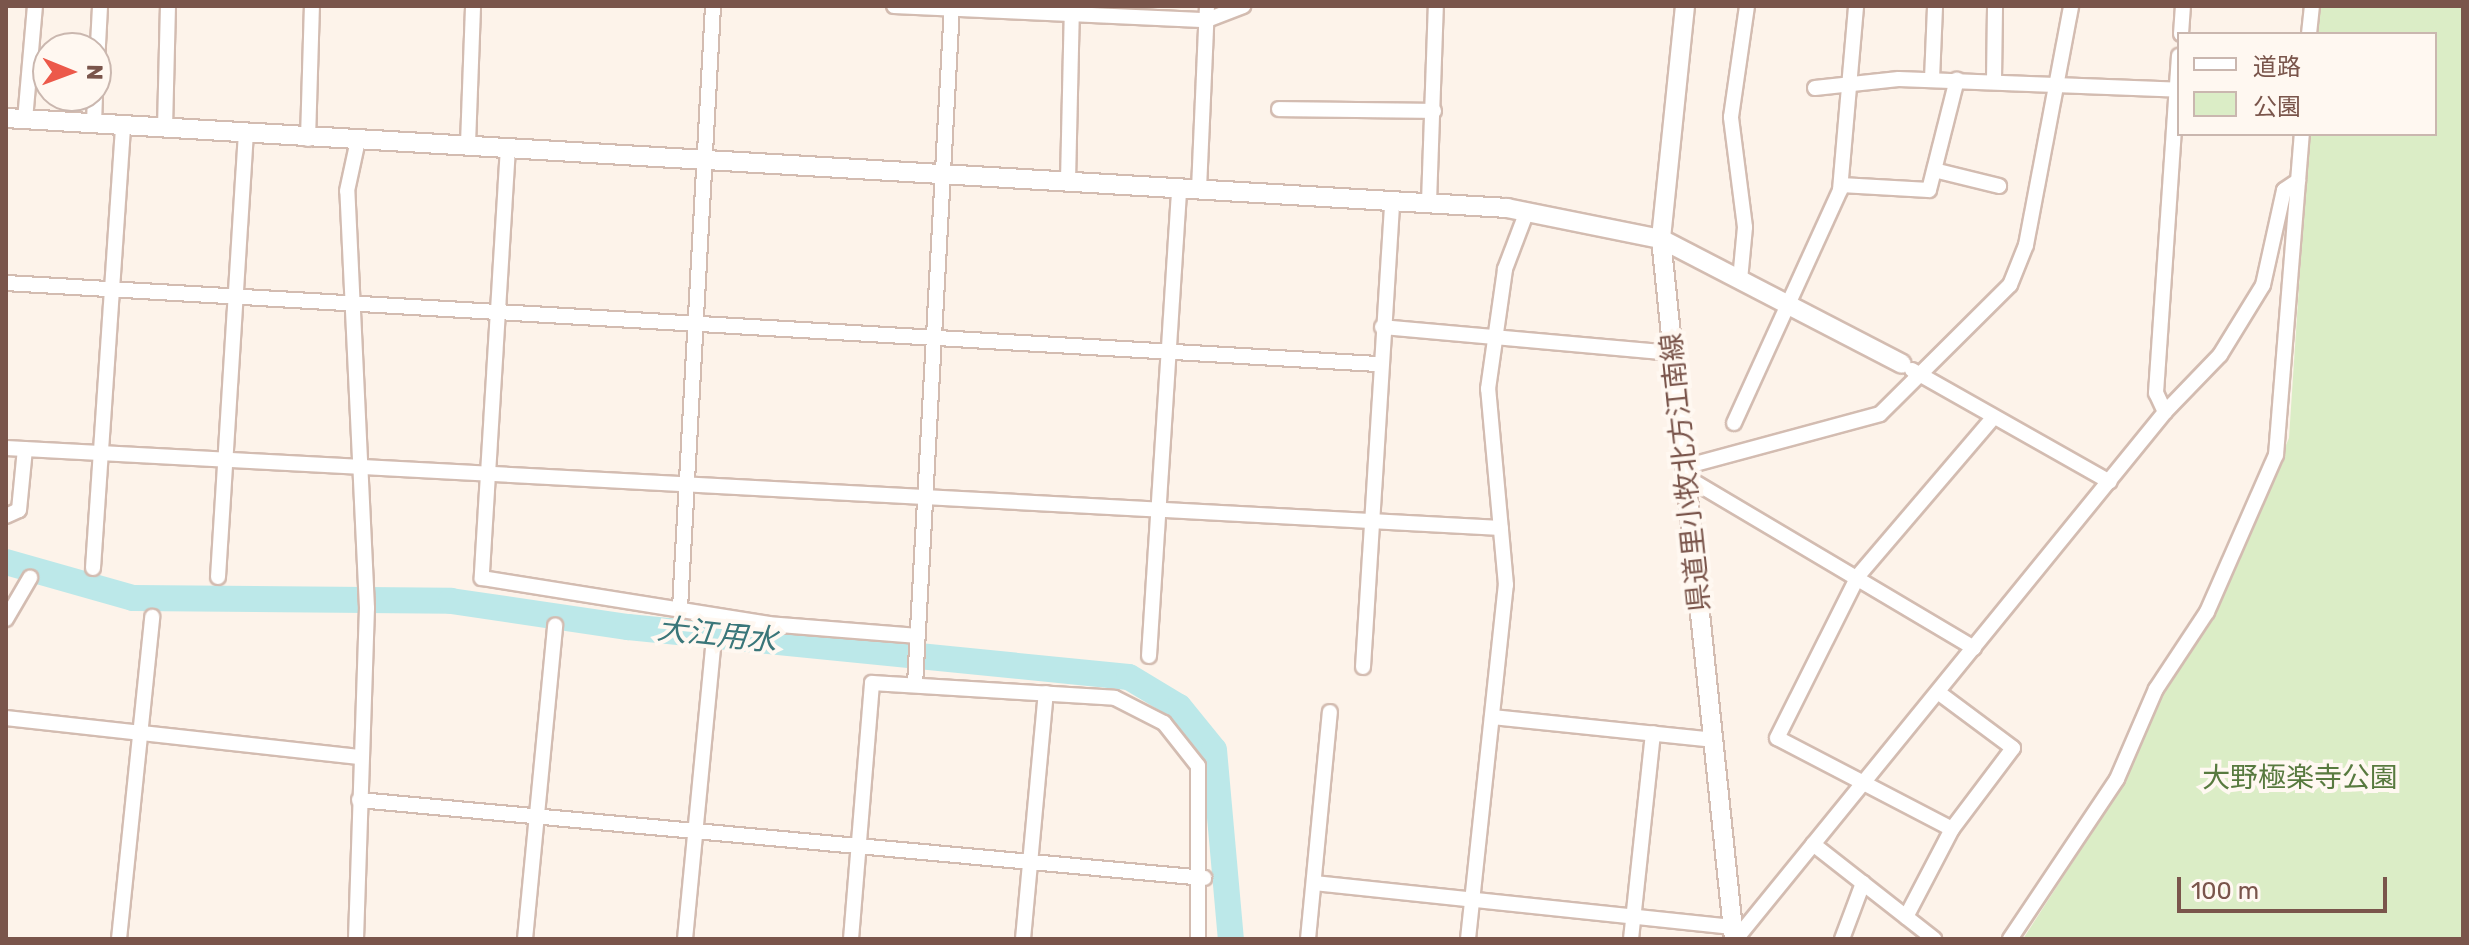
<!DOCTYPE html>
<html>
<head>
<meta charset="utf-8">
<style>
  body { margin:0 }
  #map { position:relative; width:2469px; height:945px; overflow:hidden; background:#fdf3ea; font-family:Rubik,"Noto Sans JP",sans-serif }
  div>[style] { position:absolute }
  .green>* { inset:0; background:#dbedc6 }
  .river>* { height:26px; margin:-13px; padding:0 13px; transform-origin:13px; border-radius:13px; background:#bce8e9 }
  .roads { filter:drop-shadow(2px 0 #d3bcb1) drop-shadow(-2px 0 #d3bcb1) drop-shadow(0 2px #d3bcb1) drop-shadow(0 -2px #d3bcb1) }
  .street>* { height:14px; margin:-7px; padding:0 7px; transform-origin:7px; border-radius:7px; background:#fff }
  .secondary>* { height:18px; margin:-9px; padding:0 9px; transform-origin:9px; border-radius:9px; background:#fff }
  span { translate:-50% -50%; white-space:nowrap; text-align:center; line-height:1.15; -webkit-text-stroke:8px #fff8f1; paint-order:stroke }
  .street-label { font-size:28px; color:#7a554b }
  .park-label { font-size:28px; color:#587a3f }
  .water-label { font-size:30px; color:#3a7679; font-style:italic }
  .frame { position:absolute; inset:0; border:8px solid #7a554b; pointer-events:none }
  .legend { position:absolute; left:2177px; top:32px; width:260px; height:104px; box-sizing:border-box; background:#fff8f1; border:2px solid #cab7af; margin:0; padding:10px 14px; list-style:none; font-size:24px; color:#7a554b }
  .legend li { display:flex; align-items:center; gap:16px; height:40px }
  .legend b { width:40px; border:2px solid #cab7af }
  .north { position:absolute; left:32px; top:32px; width:80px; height:80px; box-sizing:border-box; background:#fff8f1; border:2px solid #cab7af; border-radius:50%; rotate:91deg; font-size:22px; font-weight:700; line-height:32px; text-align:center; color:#7a554b }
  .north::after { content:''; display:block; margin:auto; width:28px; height:36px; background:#ec594a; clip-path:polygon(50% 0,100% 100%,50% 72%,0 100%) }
  .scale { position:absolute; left:2177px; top:877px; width:210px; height:36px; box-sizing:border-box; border:4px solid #7a554b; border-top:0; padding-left:10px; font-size:24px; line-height:28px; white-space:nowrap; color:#7a554b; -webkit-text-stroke:6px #fff8f1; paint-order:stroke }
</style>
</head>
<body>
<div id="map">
  <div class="green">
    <i style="clip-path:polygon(2318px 6px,2463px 6px,2463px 939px,2023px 939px,2120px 789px,2162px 693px,2210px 622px,2289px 438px,2309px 134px,2435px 134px,2435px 34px,2316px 34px)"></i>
  </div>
  <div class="river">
    <i style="left:6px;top:562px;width:132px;rotate:15.8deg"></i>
    <i style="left:133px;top:598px;width:318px;rotate:0.5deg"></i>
    <i style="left:451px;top:601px;width:179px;rotate:8.4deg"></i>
    <i style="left:628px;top:627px;width:503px;rotate:5.7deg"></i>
    <i style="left:1129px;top:677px;width:58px;rotate:31deg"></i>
    <i style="left:1179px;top:707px;width:55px;rotate:50.9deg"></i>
    <i style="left:1214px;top:750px;width:190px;rotate:84.9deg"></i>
  </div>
  <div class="roads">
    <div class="street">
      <i style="left:894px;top:6px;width:313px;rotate:2.6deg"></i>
      <i style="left:1207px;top:20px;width:39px;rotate:-21deg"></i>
      <i style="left:2181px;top:34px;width:28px;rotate:-86deg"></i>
      <i style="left:2309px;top:34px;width:28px;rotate:-84deg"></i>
      <i style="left:1932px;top:79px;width:73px;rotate:-87.6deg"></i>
      <i style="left:1994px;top:80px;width:74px;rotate:-89.2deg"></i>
      <i style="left:96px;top:83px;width:77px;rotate:-87deg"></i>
      <i style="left:1815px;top:88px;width:84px;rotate:-6.1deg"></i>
      <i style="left:1899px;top:79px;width:280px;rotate:2.2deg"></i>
      <i style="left:1279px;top:109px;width:155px;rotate:0.7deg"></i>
      <i style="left:25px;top:120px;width:114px;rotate:-85deg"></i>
      <i style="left:94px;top:124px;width:28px;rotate:-88deg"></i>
      <i style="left:165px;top:128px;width:122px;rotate:-88.6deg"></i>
      <i style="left:308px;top:139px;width:133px;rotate:-88.3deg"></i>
      <i style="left:468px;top:144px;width:138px;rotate:-87.9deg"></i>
      <i style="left:508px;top:147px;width:432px;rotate:93.5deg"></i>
      <i style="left:482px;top:578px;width:290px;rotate:9.1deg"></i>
      <i style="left:768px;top:624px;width:150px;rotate:4.6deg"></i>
      <i style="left:1938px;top:171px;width:63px;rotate:13.8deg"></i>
      <i style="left:1068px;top:181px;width:175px;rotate:-88.7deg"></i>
      <i style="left:1841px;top:185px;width:88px;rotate:3.3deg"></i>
      <i style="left:1929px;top:190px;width:114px;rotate:-75.8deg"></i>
      <i style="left:1199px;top:189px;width:183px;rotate:-87.5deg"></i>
      <i style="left:1429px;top:202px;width:196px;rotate:-88deg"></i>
      <i style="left:1740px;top:280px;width:53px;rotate:-84.6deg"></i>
      <i style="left:1745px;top:227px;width:111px;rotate:-97.3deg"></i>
      <i style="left:1731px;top:117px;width:112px;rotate:-81.8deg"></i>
      <i style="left:6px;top:283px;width:1375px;rotate:3.38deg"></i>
      <i style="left:1382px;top:327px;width:293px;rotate:5.1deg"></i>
      <i style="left:1912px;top:370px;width:227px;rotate:29.5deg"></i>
      <i style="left:2165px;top:412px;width:21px;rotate:-115deg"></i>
      <i style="left:2156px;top:393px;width:338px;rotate:-86.1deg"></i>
      <i style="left:1734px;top:423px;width:256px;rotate:-65.5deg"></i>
      <i style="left:1840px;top:190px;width:185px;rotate:-85deg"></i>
      <i style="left:6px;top:448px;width:1497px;rotate:3.06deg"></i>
      <i style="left:1684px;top:467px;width:203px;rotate:-15.1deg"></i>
      <i style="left:1880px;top:414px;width:183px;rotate:-44.8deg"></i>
      <i style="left:2010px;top:285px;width:43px;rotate:-68.2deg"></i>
      <i style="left:2026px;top:245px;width:243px;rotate:-79.3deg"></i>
      <i style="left:1686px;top:477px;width:335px;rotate:30.7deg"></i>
      <i style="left:6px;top:516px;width:14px;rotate:-25deg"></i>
      <i style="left:19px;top:510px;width:61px;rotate:-84.4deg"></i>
      <i style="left:93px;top:568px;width:443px;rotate:-86.1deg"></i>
      <i style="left:218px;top:577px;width:444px;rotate:-86.4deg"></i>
      <i style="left:680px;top:608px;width:603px;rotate:-86.86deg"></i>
      <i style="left:6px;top:619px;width:48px;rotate:-59.7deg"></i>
      <i style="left:1149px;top:656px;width:469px;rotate:-86.3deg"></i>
      <i style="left:1363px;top:667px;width:468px;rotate:-86.4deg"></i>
      <i style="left:915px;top:685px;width:680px;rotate:-86.88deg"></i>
      <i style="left:1492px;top:717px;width:222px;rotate:5.9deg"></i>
      <i style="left:6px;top:718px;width:355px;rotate:6.3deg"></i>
      <i style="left:359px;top:800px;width:849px;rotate:5.27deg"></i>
      <i style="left:1952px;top:829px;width:197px;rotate:-152.5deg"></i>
      <i style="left:1777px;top:738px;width:181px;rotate:-63.4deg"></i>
      <i style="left:1858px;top:576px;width:208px;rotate:-49.5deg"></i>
      <i style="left:1813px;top:844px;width:154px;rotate:38.1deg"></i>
      <i style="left:1314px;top:883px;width:421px;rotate:6deg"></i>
      <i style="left:1906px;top:917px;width:99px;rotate:-62.4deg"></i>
      <i style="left:1952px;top:829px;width:101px;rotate:-53deg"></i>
      <i style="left:2013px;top:748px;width:94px;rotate:-143.3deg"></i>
      <i style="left:119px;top:939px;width:324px;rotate:-84.1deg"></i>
      <i style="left:356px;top:939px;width:331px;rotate:-88.1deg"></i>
      <i style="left:367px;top:608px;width:417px;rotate:-92.7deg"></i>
      <i style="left:347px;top:191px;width:52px;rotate:-77.8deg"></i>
      <i style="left:525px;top:939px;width:315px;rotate:-84.5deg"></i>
      <i style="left:685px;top:939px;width:292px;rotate:-84.5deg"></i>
      <i style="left:851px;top:939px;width:257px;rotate:-85.3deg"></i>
      <i style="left:872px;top:683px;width:243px;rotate:3.5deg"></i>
      <i style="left:1115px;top:698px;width:55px;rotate:27deg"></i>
      <i style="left:1164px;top:723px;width:55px;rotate:51.7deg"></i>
      <i style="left:1198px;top:766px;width:173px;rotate:90deg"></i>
      <i style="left:1023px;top:939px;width:247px;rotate:-84.7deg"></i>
      <i style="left:1308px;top:939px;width:228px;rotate:-84.5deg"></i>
      <i style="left:1468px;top:939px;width:356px;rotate:-83.9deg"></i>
      <i style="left:1506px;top:585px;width:197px;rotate:-95.2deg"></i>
      <i style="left:1488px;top:389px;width:121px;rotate:-81.9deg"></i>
      <i style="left:1505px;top:269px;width:62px;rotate:-69.2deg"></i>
      <i style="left:1631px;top:939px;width:207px;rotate:-83.9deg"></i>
      <i style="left:1736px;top:939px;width:680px;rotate:-50.85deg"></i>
      <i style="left:2165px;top:412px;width:79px;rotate:-46deg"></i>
      <i style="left:2220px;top:355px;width:82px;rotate:-58.4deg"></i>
      <i style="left:2263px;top:285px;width:97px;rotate:-77.5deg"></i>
      <i style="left:2284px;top:190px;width:17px;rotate:-33deg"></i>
      <i style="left:1842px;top:939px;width:60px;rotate:-69.4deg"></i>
      <i style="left:2010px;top:939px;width:192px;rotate:-56.2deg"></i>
      <i style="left:2117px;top:779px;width:98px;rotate:-66.6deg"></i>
      <i style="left:2156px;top:689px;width:92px;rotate:-56.5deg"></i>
      <i style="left:2207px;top:612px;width:171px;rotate:-66.3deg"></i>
      <i style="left:2276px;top:455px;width:322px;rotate:-85.4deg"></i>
    </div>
    <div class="secondary">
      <i style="left:1685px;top:6px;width:234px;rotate:95.9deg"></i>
      <i style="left:1661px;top:239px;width:704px;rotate:84.05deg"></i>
      <i style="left:6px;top:118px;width:1504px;rotate:3.43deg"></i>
      <i style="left:1507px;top:208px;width:157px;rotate:11.4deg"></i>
      <i style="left:1661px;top:239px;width:271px;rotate:27.4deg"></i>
    </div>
  </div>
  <div class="street-label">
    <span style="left:1686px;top:472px;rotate:-96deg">県道里小牧北方江南線</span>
  </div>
  <div class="park-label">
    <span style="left:2300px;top:778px">大野極楽寺公園</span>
  </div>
  <div class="water-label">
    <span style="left:717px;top:635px;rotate:6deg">大江用水</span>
  </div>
  <div class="frame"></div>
  <ul class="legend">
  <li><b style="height:10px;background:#fff"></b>道路</li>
  <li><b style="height:22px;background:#dbedc6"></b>公園</li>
  </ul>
  <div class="north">N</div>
  <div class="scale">100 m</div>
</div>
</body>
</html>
